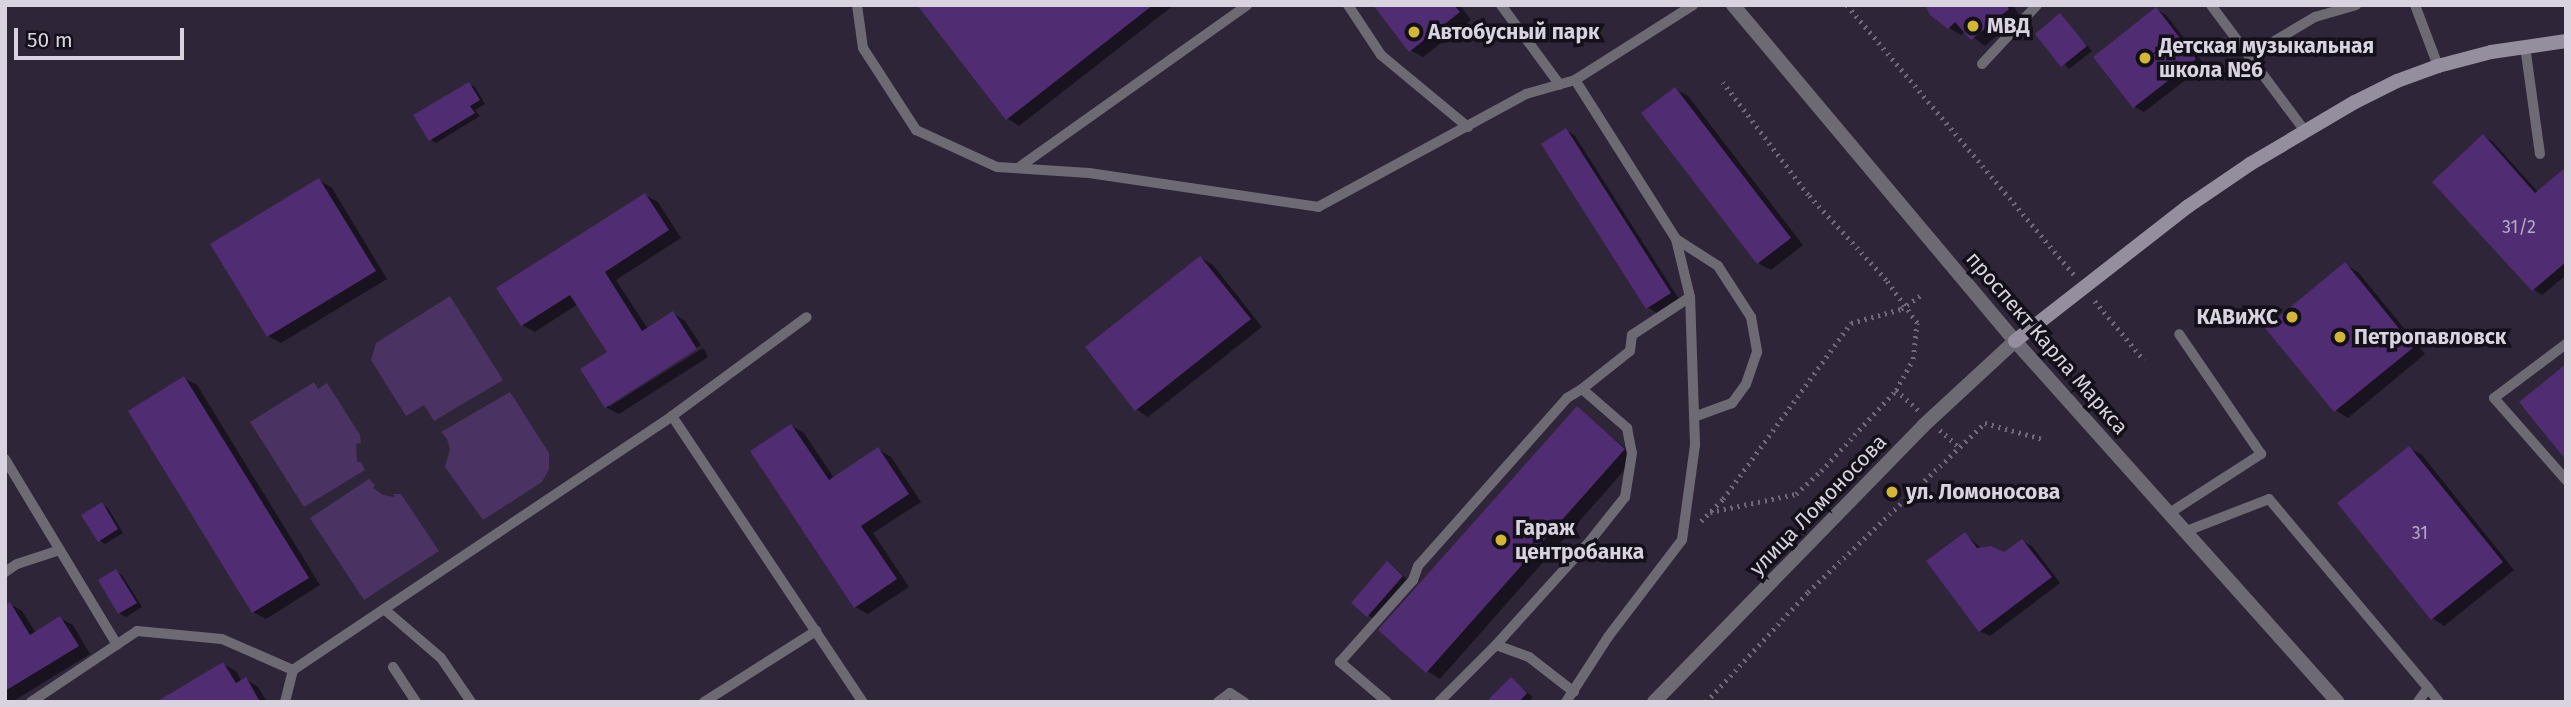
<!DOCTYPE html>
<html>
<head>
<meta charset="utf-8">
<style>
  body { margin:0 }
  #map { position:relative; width:2571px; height:707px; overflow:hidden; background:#2e2539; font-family:"Fira Sans",sans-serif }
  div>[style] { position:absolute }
  .green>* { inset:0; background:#4a3363 }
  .shadow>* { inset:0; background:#0007 }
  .building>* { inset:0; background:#502c72 }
  .path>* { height:4.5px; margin-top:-2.25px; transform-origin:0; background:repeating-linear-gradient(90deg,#71697a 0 2px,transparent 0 7px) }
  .service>* { height:10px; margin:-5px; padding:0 5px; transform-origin:5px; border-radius:5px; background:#6e6a74 }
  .minor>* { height:14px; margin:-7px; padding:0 7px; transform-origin:7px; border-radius:7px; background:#6e6a74 }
  .tertiary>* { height:14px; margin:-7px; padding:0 7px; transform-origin:7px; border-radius:7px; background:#6e6a74 }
  .secondary>* { height:14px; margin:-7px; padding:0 7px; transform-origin:7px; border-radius:7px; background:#958e9e }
  .dots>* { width:19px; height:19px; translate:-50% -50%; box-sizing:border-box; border:4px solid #141019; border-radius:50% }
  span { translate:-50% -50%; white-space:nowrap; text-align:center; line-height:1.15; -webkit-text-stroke:7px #141019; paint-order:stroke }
  .number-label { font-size:18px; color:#b6a9c4 }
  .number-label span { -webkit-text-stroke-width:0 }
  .poi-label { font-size:21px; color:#d8d3df; font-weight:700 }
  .left { translate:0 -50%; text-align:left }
  .right { translate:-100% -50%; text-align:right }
  .street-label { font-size:21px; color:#d8d3df }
  .frame { position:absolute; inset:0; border:7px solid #d8d3df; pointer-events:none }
  .scale { position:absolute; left:14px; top:28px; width:170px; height:32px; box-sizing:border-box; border:4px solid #d8d3df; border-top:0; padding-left:9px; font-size:21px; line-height:24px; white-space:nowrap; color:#d8d3df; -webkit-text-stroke:5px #141019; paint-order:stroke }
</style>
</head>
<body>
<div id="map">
  <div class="green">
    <i style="clip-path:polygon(450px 296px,503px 380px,434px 421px,424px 405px,406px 416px,371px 360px,376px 343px)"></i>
    <i style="clip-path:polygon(314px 382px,318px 389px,327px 383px,360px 435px,361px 443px,356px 444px,357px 462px,361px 462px,365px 470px,304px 507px,250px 422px)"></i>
    <i style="clip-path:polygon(510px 392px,549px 453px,549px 469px,542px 482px,483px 520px,445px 467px,450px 449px,447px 439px,441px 432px)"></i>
    <i style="clip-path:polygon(369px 479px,375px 485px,373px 488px,383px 495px,394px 497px,394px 494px,401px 494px,439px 551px,364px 600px,310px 518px)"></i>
  </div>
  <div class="shadow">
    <i style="clip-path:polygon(919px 5px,1174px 5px,1019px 126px,1007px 118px)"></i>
    <i style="clip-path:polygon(1375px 5px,1460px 5px,1471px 20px,1423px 57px,1410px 50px)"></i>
    <i style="clip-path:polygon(1927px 5px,2013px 5px,2020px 16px,1985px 46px,1965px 31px,1961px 35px,1949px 28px)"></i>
    <i style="clip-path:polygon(2156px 9px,2166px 15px,2205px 65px,2144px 112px,2135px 107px,2095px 57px)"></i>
    <i style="clip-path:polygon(2060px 15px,2092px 51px,2069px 69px,2037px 34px)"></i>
    <i style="clip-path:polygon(469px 84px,475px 87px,485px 104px,475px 110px,480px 116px,436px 143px,430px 139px)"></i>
    <i style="clip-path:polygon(1675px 89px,1688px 96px,1803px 245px,1771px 270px,1758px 263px)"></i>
    <i style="clip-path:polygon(1566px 130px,1575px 136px,1679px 299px,1657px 313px,1647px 307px)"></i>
    <i style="clip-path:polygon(2484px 136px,2493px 142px,2538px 192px,2566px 169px,2566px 275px,2542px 295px,2533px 289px)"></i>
    <i style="clip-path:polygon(319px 180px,332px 188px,387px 279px,281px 343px,268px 336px)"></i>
    <i style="clip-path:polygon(645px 195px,658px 202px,681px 238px,616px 280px,648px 329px,673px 313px,685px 321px,701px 345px,609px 403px,609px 407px,703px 348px,708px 357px,619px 414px,606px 407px,609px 353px,578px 304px,535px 332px,522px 325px)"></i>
    <i style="clip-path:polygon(1201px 258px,1213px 265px,1262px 327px,1148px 417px,1136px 409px)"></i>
    <i style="clip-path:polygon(2345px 265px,2358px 272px,2425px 354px,2348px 418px,2335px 410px)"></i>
    <i style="clip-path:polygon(184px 378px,197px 385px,320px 585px,266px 619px,253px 612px)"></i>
    <i style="clip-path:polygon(1577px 408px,1636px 457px,1440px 679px,1427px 671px)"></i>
    <i style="clip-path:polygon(792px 426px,804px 433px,834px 478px,878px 449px,891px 457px,921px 502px,873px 533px,909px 587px,868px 614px,855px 607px)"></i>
    <i style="clip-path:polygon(2409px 448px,2422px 455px,2514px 570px,2444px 626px,2432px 618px)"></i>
    <i style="clip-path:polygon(102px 504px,108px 508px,123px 533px,105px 544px,99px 540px)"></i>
    <i style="clip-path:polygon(1965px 534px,1982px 549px,2005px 554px,2022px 541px,2032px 546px,2060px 583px,1990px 636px,1980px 631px)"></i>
    <i style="clip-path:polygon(1394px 567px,1408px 580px,1374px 619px,1368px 615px)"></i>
    <i style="clip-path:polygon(116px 571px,122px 575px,142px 607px,126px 617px,119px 613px)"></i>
    <i style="clip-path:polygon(10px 604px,22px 611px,36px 633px,60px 618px,73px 625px,90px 654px,12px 702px,5px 702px,5px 607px)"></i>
    <i style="clip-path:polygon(223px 664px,236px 671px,242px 682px,246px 679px,258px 687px,267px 702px,160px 702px)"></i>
    <i style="clip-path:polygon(1511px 679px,1533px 697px,1528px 702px,1495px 702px)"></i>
  </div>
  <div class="building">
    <i style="clip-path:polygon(917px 5px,1153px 5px,1006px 120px)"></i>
    <i style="clip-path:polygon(1373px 5px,1454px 5px,1460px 12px,1409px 52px)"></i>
    <i style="clip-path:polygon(1925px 5px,2006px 5px,2009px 9px,1971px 40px,1955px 22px,1948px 29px,1930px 15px)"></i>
    <i style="clip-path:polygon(2156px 7px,2196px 59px,2133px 108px,2093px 57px)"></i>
    <i style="clip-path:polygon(2060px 13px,2087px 46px,2061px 67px,2035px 34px)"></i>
    <i style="clip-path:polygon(469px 82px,480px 100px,470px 106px,475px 113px,429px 141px,413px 115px)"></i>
    <i style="clip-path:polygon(1675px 87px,1791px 238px,1757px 264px,1641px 113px)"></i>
    <i style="clip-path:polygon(1566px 128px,1671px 293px,1646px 309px,1541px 144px)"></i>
    <i style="clip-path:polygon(2483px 134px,2535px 193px,2566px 167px,2566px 262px,2532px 291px,2432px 182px)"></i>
    <i style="clip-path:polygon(319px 178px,376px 271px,267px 337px,210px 244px)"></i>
    <i style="clip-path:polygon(645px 193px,669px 230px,605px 272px,642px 331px,673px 311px,697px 349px,605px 408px,580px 369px,607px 352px,570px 295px,521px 326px,496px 288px)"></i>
    <i style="clip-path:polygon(1200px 256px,1251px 319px,1135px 411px,1085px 347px)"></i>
    <i style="clip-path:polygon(2345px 262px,2414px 347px,2334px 412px,2265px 328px)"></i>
    <i style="clip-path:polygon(2566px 364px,2566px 460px,2519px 402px)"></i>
    <i style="clip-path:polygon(184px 376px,309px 578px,252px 613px,128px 411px)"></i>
    <i style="clip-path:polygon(1577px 406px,1625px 449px,1426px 673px,1378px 630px)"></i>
    <i style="clip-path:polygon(791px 424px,829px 480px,878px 447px,909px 494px,861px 526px,897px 579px,854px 608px,750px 451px)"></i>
    <i style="clip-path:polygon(2409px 446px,2503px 562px,2431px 620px,2337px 503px)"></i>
    <i style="clip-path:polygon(102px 502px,118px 529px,98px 542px,81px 515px)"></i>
    <i style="clip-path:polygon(1965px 532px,1977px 548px,1991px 546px,2004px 552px,2022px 539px,2052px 577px,1979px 632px,1926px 561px)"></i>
    <i style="clip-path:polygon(1387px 561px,1403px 576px,1367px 617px,1351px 603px)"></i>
    <i style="clip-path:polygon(116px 569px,137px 603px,118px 614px,98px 580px)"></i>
    <i style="clip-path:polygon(10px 602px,30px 635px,60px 616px,79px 646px,5px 691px,5px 605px)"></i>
    <i style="clip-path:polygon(223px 662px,236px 683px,246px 677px,260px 702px,156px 702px)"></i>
    <i style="clip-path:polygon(1511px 677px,1527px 693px,1519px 702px,1492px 702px,1489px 699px)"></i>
  </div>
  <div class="path">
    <i style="left:1847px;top:5px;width:353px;rotate:49.9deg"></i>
    <i style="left:2095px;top:301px;width:77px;rotate:50.3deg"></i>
    <i style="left:1896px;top:390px;width:30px;rotate:42deg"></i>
    <i style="left:1940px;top:430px;width:25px;rotate:42deg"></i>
    <i style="left:1710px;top:512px;width:88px;rotate:-11.8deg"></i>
    <i style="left:1796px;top:494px;width:34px;rotate:-43deg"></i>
    <i style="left:1821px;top:471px;width:110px;rotate:-47.2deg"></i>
    <i style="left:1896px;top:390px;width:35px;rotate:-61deg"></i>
    <i style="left:1913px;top:359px;width:36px;rotate:-84deg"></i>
    <i style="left:1917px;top:323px;width:53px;rotate:-125.8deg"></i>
    <i style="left:1886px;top:280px;width:115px;rotate:-132.5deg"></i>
    <i style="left:1808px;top:195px;width:141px;rotate:-127.2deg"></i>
    <i style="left:1701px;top:521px;width:31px;rotate:-45deg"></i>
    <i style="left:1723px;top:499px;width:218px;rotate:-54deg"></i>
    <i style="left:1851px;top:323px;width:52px;rotate:-15.6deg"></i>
    <i style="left:1901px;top:309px;width:24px;rotate:-35deg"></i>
    <i style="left:1706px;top:702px;width:150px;rotate:-47.2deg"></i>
    <i style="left:1808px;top:592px;width:245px;rotate:-43.7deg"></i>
    <i style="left:1985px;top:423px;width:63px;rotate:15.6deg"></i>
  </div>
  <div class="service">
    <i style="left:857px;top:5px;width:43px;rotate:82.1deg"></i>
    <i style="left:863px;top:48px;width:98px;rotate:57.1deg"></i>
    <i style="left:916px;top:130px;width:89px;rotate:24.6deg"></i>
    <i style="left:997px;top:167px;width:92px;rotate:3.7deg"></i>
    <i style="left:1089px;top:173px;width:232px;rotate:8.4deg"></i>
    <i style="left:1318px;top:207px;width:237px;rotate:-28.5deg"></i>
    <i style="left:1526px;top:94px;width:51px;rotate:-15.9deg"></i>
    <i style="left:1348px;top:5px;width:60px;rotate:56.6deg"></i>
    <i style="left:1381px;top:55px;width:113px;rotate:39.6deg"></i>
    <i style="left:1501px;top:5px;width:99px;rotate:53.6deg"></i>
    <i style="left:2211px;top:5px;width:157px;rotate:53.3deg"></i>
    <i style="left:2415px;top:5px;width:65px;rotate:69.3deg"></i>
    <i style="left:2525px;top:46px;width:109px;rotate:82.1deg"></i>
    <i style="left:2249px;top:56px;width:77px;rotate:-30.6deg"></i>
    <i style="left:2315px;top:17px;width:43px;rotate:-16.3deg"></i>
    <i style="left:1982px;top:64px;width:81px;rotate:-47deg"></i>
    <i style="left:1018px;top:168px;width:281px;rotate:-35.4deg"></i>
    <i style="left:1676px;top:239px;width:50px;rotate:32.7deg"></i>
    <i style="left:1718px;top:266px;width:61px;rotate:57.1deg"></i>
    <i style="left:1751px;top:317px;width:36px;rotate:80deg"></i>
    <i style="left:1757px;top:352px;width:34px;rotate:109deg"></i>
    <i style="left:1746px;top:384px;width:24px;rotate:126deg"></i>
    <i style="left:1732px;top:403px;width:40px;rotate:159.8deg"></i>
    <i style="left:2566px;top:344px;width:90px;rotate:143.1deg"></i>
    <i style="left:2494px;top:398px;width:109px;rotate:48.7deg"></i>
    <i style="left:1582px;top:389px;width:61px;rotate:-38.4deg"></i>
    <i style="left:1630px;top:351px;width:16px;rotate:-83deg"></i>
    <i style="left:1632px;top:335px;width:69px;rotate:-33.2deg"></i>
    <i style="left:672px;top:416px;width:344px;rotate:56.3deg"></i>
    <i style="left:5px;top:459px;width:217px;rotate:58.9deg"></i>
    <i style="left:2168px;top:514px;width:111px;rotate:-32.8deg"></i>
    <i style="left:2261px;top:454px;width:145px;rotate:-124.3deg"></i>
    <i style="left:2184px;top:532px;width:91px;rotate:-21.2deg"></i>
    <i style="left:2269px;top:499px;width:247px;rotate:49.9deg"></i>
    <i style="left:2428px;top:688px;width:17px;rotate:126deg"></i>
    <i style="left:5px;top:572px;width:14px;rotate:-34deg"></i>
    <i style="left:17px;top:564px;width:45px;rotate:-18deg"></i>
    <i style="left:384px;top:609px;width:75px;rotate:40.7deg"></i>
    <i style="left:441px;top:658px;width:53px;rotate:55.7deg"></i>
    <i style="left:1496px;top:645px;width:35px;rotate:20deg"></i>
    <i style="left:1529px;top:657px;width:57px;rotate:37.9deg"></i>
    <i style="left:393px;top:667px;width:42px;rotate:56.7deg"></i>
    <i style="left:2428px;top:688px;width:18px;rotate:52deg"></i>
    <i style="left:31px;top:702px;width:128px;rotate:-33.8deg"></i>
    <i style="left:137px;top:631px;width:85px;rotate:5.4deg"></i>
    <i style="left:222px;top:639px;width:77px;rotate:23.6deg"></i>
    <i style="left:293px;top:670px;width:456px;rotate:-33.8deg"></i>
    <i style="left:672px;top:416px;width:167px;rotate:-36.3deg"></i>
    <i style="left:285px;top:702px;width:33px;rotate:-76deg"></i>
    <i style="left:704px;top:702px;width:133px;rotate:-32.4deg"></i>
    <i style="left:1218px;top:702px;width:15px;rotate:-37deg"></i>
    <i style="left:1230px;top:693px;width:17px;rotate:33deg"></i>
    <i style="left:1387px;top:702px;width:62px;rotate:-139.6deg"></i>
    <i style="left:1340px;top:662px;width:110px;rotate:-48.3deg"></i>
    <i style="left:1413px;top:580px;width:15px;rotate:-70deg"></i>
    <i style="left:1418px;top:566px;width:225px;rotate:-48.4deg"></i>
    <i style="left:1567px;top:398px;width:17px;rotate:-31deg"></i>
    <i style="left:1582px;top:389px;width:60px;rotate:40.9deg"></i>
    <i style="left:1627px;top:428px;width:25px;rotate:79deg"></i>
    <i style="left:1632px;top:453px;width:45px;rotate:99deg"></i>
    <i style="left:1625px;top:497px;width:56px;rotate:128.5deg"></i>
    <i style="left:1590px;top:541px;width:140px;rotate:132.1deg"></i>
    <i style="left:1496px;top:645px;width:81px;rotate:135deg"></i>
    <i style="left:1566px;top:702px;width:77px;rotate:-57.1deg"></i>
    <i style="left:1608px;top:637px;width:122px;rotate:-52.7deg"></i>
    <i style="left:1682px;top:540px;width:96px;rotate:-82.2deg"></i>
    <i style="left:1695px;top:445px;width:148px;rotate:-91.9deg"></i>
    <i style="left:1690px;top:297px;width:60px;rotate:-103.6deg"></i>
    <i style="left:1676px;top:239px;width:188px;rotate:-122.4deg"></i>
    <i style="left:1575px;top:80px;width:140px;rotate:-32.4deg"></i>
  </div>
  <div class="minor">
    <i style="left:2015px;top:341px;width:484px;rotate:48.2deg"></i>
  </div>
  <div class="tertiary">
    <i style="left:1654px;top:702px;width:385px;rotate:-45.7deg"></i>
    <i style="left:1923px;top:426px;width:125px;rotate:-42.7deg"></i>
    <i style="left:2015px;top:341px;width:439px;rotate:-130deg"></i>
  </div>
  <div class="secondary">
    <i style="left:2015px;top:341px;width:218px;rotate:-37.9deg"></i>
    <i style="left:2187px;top:207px;width:76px;rotate:-34.3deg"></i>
    <i style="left:2250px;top:164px;width:122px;rotate:-30.6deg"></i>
    <i style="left:2355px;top:102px;width:47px;rotate:-26.6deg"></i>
    <i style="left:2397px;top:81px;width:44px;rotate:-20.1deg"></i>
    <i style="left:2438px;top:66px;width:55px;rotate:-14.8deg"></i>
    <i style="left:2491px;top:52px;width:76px;rotate:-8.3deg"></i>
  </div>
  <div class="dots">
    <i style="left:1973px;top:26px;background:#d4b635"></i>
    <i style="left:1414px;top:32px;background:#d4b635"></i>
    <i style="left:2145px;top:58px;background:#d4b635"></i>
    <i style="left:2292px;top:317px;background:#d4b635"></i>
    <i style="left:2340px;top:337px;background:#d4b635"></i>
    <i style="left:1892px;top:492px;background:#d4b635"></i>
    <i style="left:1501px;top:540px;background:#d4b635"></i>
  </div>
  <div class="number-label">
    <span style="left:2519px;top:227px">31/2</span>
    <span style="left:2420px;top:533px">31</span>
  </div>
  <div class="poi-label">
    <span class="left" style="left:1987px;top:26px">МВД</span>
    <span class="left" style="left:1428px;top:32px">Автобусный парк</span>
    <span class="left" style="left:2159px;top:58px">Детская музыкальная<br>школа №6</span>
    <span class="right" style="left:2278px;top:317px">КАВиЖС</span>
    <span class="left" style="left:2354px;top:337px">Петропавловск</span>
    <span class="left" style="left:1906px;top:492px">ул. Ломоносова</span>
    <span class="left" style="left:1515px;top:540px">Гараж<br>центробанка</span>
  </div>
  <div class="street-label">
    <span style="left:2047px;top:343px;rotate:49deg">проспект Карла Маркса</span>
    <span style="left:1818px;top:505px;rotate:-46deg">улица Ломоносова</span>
  </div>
  <div class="frame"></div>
  <div class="scale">50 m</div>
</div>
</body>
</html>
